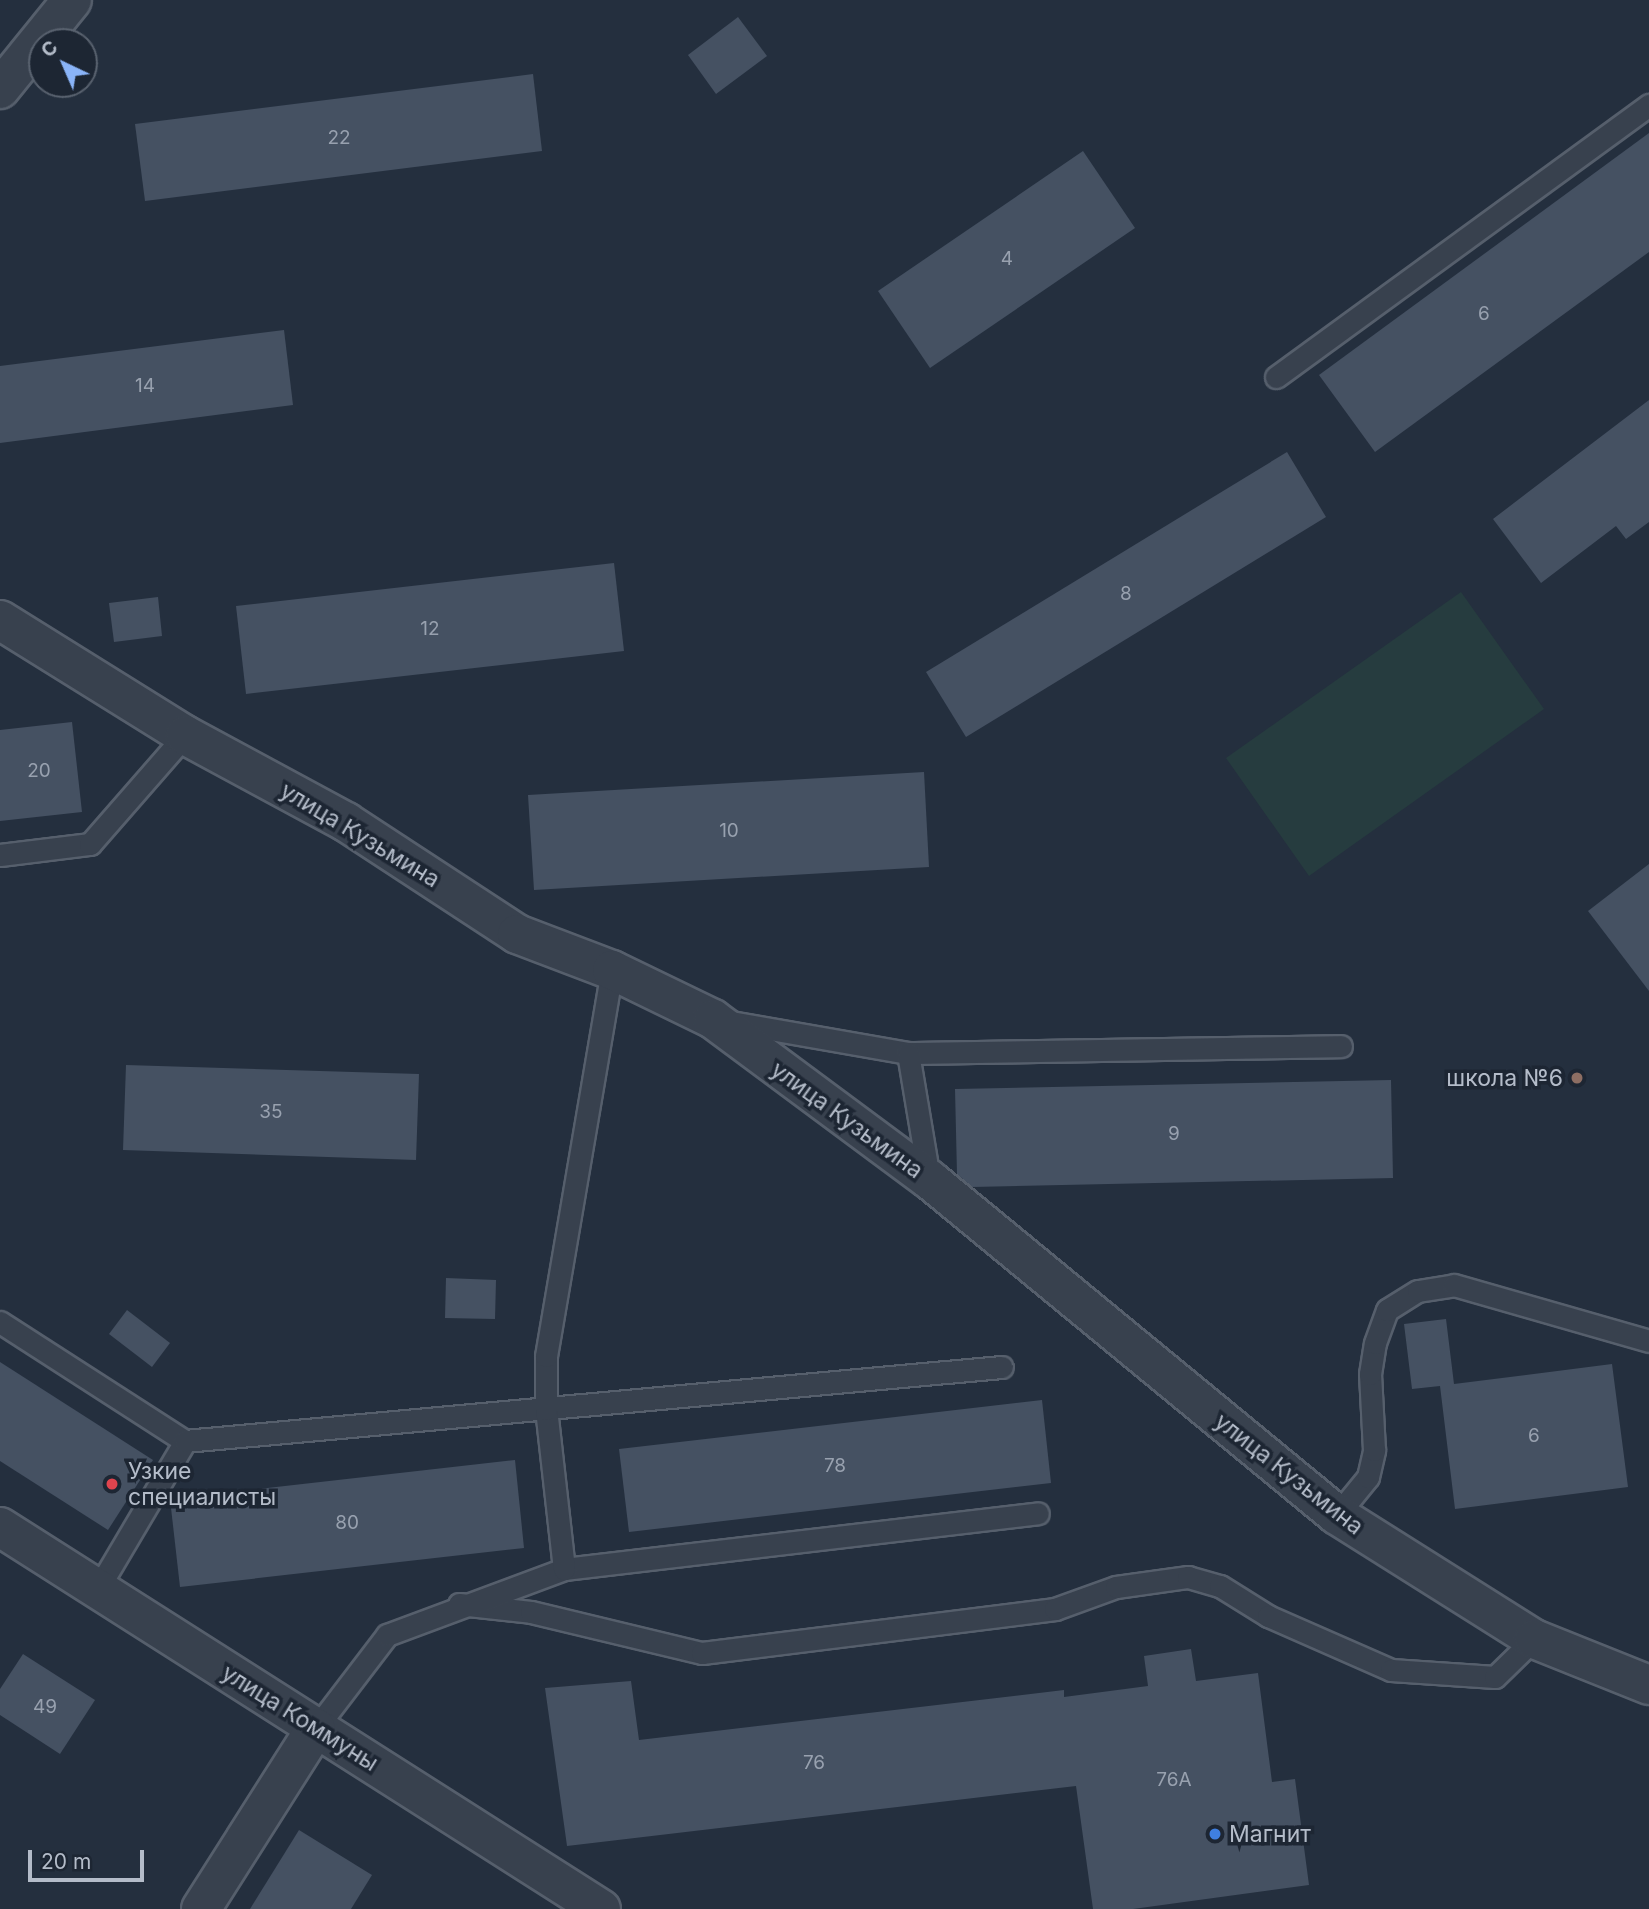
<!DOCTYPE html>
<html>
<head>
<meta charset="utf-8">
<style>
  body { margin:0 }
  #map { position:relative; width:1649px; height:1909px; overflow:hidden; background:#242f3e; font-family:Inter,sans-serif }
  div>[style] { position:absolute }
  .green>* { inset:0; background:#263c3f }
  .building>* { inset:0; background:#455162 }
  .roads { filter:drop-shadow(2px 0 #565f6c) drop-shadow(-2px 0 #565f6c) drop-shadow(0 2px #565f6c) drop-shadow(0 -2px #565f6c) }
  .lane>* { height:21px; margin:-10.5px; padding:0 10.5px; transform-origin:10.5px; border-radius:10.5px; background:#38414e }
  .street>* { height:38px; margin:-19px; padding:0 19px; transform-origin:19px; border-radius:19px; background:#38414e }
  .dots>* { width:19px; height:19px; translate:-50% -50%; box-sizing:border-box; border:4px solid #1d2633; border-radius:50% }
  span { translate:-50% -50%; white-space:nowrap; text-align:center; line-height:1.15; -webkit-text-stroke:7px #1d2633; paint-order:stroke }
  .number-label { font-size:19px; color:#98a1af }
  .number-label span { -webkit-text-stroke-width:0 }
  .street-label { font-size:23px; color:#b4bcc9 }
  .poi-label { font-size:23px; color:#b4bcc9 }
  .right { translate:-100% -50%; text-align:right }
  .left { translate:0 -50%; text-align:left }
  .north { position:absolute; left:28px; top:28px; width:70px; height:70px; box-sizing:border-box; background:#1d2633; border:2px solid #59626f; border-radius:50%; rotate:316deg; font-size:19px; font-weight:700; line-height:28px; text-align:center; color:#b4bcc9 }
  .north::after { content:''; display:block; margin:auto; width:24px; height:32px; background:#8ab4f8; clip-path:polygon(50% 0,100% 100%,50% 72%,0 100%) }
  .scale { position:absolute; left:28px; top:1850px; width:116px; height:32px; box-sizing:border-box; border:4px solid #b4bcc9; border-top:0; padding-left:9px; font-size:21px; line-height:24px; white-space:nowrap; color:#b4bcc9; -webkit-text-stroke:5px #1d2633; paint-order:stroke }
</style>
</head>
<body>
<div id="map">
  <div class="green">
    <i style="clip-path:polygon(1461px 592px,1544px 709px,1309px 876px,1226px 758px)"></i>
  </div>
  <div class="building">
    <i style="clip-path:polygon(738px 17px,767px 56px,716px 94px,688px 55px)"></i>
    <i style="clip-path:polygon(533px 74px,542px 151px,145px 201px,135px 124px)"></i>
    <i style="clip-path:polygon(1649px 133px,1649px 252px,1375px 452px,1319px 375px)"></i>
    <i style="clip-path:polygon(1083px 151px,1135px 228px,930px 368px,878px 291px)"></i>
    <i style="clip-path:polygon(284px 330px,293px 405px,0 443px,0 366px)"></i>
    <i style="clip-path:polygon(1649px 400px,1649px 522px,1626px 539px,1616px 526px,1541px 583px,1493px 519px)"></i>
    <i style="clip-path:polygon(1287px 452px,1326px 517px,966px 737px,926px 672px)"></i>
    <i style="clip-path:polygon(614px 563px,624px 651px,246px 694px,236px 606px)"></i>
    <i style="clip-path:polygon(158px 597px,162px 636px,114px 642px,109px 603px)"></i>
    <i style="clip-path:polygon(72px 722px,82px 812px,0 821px,0 730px)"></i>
    <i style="clip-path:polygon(924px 772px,929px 867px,534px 890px,528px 795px)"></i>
    <i style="clip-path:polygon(1649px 864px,1649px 991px,1588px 911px)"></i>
    <i style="clip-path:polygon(126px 1065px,419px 1074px,416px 1160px,123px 1150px)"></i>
    <i style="clip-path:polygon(1391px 1080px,1393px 1178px,972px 1187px,957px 1174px,955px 1089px)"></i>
    <i style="clip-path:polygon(446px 1278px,496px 1280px,495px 1319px,445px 1318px)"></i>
    <i style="clip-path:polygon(127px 1310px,170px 1343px,152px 1367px,109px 1334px)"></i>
    <i style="clip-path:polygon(1446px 1319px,1454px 1384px,1612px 1364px,1628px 1487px,1455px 1509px,1440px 1386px,1412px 1389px,1404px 1324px)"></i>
    <i style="clip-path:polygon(0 1362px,153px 1460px,108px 1530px,0 1461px)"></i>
    <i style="clip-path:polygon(1042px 1400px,1051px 1483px,629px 1532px,619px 1449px)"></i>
    <i style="clip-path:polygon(515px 1460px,524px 1548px,180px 1587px,170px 1499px)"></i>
    <i style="clip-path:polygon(1191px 1649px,1196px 1681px,1258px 1673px,1272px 1782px,1295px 1779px,1309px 1885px,1133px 1909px,1093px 1909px,1076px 1786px,567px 1846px,545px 1688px,631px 1681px,639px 1740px,1064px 1690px,1064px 1697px,1148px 1686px,1144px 1656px)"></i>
    <i style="clip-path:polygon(23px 1654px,95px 1700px,60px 1754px,0 1715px,0 1689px)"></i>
    <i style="clip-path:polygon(299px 1830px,372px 1875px,351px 1909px,250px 1909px)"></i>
  </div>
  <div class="roads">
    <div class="lane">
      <i style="left:1276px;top:377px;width:462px;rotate:-36.1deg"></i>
      <i style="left:0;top:855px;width:91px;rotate:-7deg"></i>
      <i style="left:90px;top:844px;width:145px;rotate:-48.9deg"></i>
      <i style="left:730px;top:1022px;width:181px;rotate:9.9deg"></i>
      <i style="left:908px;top:1053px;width:433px;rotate:-0.9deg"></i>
      <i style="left:908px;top:1053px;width:128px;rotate:80.5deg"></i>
      <i style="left:0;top:1322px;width:220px;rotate:32.8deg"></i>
      <i style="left:1337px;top:1515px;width:49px;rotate:-50.8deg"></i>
      <i style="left:1368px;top:1477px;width:28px;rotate:-77deg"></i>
      <i style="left:1374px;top:1450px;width:76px;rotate:-93deg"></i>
      <i style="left:1370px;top:1374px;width:31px;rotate:-81deg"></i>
      <i style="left:1375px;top:1343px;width:35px;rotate:-70deg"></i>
      <i style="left:1387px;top:1310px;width:36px;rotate:-32deg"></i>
      <i style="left:1418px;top:1291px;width:36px;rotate:-9deg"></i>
      <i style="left:1454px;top:1285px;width:203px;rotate:16deg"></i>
      <i style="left:564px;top:1569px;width:477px;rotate:-6.7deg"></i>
      <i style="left:97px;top:1590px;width:173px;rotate:-59.4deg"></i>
      <i style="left:185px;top:1441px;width:820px;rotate:-5.18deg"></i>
      <i style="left:459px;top:1604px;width:72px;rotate:6.3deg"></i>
      <i style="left:531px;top:1612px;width:176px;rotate:13.5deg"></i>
      <i style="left:702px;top:1653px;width:356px;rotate:-7.1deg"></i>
      <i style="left:1055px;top:1609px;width:65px;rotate:-19.8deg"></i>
      <i style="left:1116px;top:1587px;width:73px;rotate:-7.9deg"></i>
      <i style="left:1188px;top:1577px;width:33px;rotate:16deg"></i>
      <i style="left:1220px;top:1586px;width:57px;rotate:32deg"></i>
      <i style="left:1268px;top:1616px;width:134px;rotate:23.7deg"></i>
      <i style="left:1391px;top:1670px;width:104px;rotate:3.9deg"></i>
      <i style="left:1495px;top:1677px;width:54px;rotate:-44.3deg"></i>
      <i style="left:316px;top:1728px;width:117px;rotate:-52.6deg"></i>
      <i style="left:387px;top:1635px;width:189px;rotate:-20.4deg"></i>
      <i style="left:564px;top:1569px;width:161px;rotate:-96.4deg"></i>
      <i style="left:546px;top:1409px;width:53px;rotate:-90deg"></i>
      <i style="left:546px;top:1356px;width:392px;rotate:-80.3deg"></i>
    </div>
    <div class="street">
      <i style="left:0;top:89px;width:114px;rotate:-51deg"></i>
      <i style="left:0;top:620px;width:218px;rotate:31.9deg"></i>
      <i style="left:185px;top:735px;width:183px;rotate:28.4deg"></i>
      <i style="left:346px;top:822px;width:204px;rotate:33.2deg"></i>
      <i style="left:517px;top:934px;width:102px;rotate:20.8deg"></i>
      <i style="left:612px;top:970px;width:112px;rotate:25.9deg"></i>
      <i style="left:713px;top:1019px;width:270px;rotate:36.6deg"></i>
      <i style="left:930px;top:1180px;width:527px;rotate:39.46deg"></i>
      <i style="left:1337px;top:1515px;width:233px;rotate:32.2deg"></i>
      <i style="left:1534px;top:1639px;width:124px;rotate:21.8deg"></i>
      <i style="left:0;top:1527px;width:712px;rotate:32.44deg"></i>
      <i style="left:201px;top:1909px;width:214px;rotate:-57.6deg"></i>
    </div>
  </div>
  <div class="dots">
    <i style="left:1577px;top:1078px;background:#8d6e63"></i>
    <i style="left:112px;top:1484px;background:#e0444e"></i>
    <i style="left:1215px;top:1834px;background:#3f7fe0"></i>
  </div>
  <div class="number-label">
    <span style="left:339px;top:138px">22</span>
    <span style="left:1007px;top:259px">4</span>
    <span style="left:1484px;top:314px">6</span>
    <span style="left:145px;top:386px">14</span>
    <span style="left:1126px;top:594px">8</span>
    <span style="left:430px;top:629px">12</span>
    <span style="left:39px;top:771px">20</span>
    <span style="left:729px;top:831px">10</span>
    <span style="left:271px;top:1112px">35</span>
    <span style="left:1174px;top:1134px">9</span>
    <span style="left:1534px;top:1436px">6</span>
    <span style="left:835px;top:1466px">78</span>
    <span style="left:347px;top:1523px">80</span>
    <span style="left:45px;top:1707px">49</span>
    <span style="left:814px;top:1763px">76</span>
    <span style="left:1174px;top:1780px">76А</span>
  </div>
  <div class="street-label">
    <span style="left:360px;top:835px;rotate:31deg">улица Кузьмина</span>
    <span style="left:847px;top:1120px;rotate:36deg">улица Кузьмина</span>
    <span style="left:1289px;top:1474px;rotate:38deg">улица Кузьмина</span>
    <span style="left:300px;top:1718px;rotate:32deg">улица Коммуны</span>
  </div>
  <div class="poi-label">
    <span class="right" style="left:1563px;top:1078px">школа №6</span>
    <span class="left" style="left:128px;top:1484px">Узкие<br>специалисты</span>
    <span class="left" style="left:1229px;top:1834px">Магнит</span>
  </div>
  <div class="north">С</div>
  <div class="scale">20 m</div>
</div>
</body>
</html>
